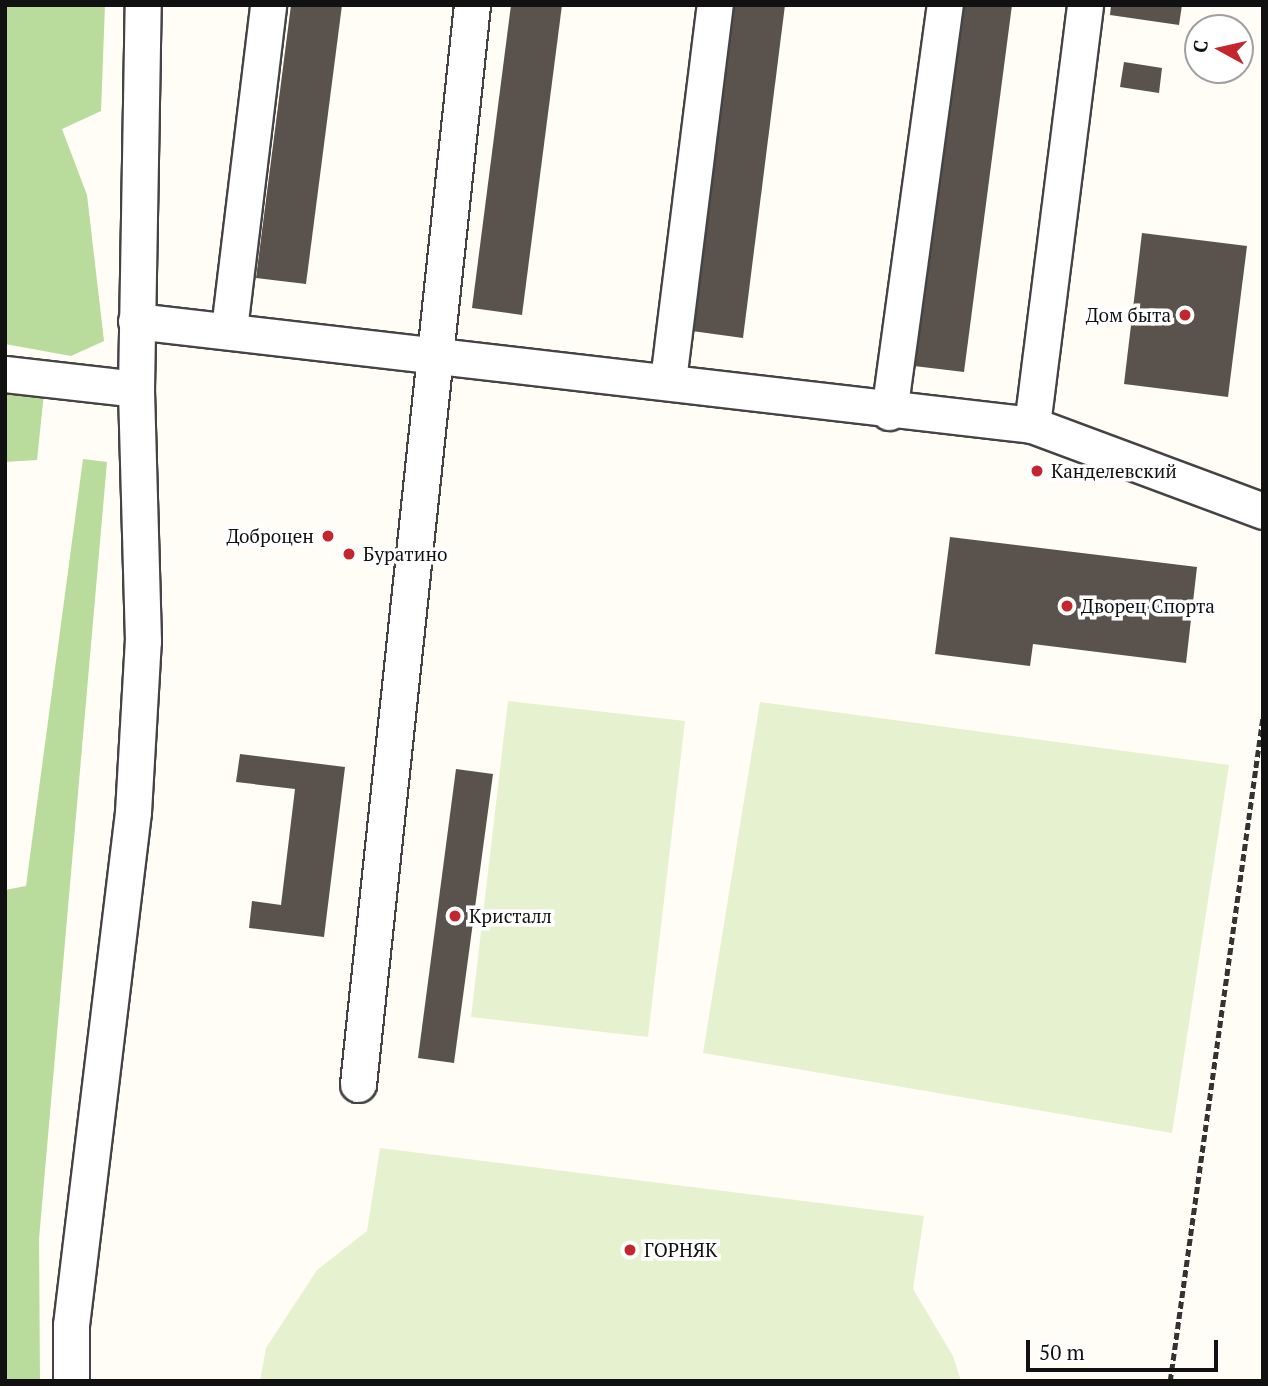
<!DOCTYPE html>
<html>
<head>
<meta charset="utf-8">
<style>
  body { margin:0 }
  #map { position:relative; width:1268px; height:1386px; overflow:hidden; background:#fffdf5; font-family:"PT Serif",serif }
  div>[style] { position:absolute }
  .forest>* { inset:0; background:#b9dc9c }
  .pitch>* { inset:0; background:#e6f2cf }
  .building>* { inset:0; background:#5a524d }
  .path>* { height:4.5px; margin-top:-2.25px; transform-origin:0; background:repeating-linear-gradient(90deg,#333 0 7px,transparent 0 10.5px) }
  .roads { filter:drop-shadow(2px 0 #444) drop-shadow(-2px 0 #444) drop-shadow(0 2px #444) drop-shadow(0 -2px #444) }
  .minor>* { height:35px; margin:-17.5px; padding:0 17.5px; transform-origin:17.5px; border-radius:17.5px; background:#fff }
  .dots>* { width:19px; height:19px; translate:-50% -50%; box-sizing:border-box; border:4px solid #fff; border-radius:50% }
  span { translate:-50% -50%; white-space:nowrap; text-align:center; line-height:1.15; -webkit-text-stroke:7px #fff; paint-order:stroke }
  .poi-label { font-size:19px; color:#111 }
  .right { translate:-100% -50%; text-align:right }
  .left { translate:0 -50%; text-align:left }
  .frame { position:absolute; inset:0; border:7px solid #111; pointer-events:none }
  .north { position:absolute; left:1184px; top:14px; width:70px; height:70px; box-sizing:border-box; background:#fff; border:2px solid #a0a0a0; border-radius:50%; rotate:278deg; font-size:19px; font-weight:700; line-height:28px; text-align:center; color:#111 }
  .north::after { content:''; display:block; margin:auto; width:24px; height:32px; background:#c4262e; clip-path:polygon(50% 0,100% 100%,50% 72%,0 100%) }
  .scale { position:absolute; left:1026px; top:1340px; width:192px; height:32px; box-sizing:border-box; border:4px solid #111; border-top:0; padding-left:9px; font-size:21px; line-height:24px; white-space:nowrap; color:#111; -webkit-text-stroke:5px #fff; paint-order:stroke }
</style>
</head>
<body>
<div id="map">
  <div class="forest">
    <i style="clip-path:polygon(5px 5px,105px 5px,101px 111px,62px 129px,87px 195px,104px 341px,71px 356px,5px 344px)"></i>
    <i style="clip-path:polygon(5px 389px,44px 393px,37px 460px,5px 462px)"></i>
    <i style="clip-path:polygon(83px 459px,107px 462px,39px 1239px,40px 1381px,5px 1381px,5px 890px,26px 886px)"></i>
  </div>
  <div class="pitch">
    <i style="clip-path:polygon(508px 701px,685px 721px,648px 1037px,471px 1017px)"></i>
    <i style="clip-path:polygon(760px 702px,1229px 765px,1172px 1133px,703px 1053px)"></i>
    <i style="clip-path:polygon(380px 1148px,924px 1216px,913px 1289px,953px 1356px,961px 1381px,260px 1381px,266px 1348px,317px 1270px,367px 1231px)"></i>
  </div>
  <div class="building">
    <i style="clip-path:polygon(291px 5px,342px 5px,306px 284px,256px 278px)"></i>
    <i style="clip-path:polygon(511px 5px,562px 5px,522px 315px,472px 308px)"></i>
    <i style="clip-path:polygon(734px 5px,785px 5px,743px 338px,692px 331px)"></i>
    <i style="clip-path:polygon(960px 5px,1012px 5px,964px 372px,914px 366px)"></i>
    <i style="clip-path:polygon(1111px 5px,1182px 5px,1179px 25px,1110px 15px)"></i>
    <i style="clip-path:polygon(1124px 62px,1162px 68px,1159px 93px,1120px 87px)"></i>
    <i style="clip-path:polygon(1142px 233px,1247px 246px,1228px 397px,1124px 384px)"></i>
    <i style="clip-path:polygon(950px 537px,1197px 567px,1186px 663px,1033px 644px,1030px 666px,935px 654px)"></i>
    <i style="clip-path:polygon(240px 754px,345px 767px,324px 937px,249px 928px,252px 901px,281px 905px,295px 789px,236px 782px)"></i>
    <i style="clip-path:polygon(456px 769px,493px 774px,454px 1063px,418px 1058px)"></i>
  </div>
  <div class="path">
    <i style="left:1170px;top:1381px;width:672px;rotate:-82.05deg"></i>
  </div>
  <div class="roads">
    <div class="minor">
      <i style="left:136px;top:321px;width:902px;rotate:6.62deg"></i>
      <i style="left:1032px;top:425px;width:423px;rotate:-82.8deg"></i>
      <i style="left:229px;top:329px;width:326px;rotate:-83.1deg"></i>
      <i style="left:5px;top:374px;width:132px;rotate:6.5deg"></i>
      <i style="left:668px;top:380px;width:378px;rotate:-82.9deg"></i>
      <i style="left:889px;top:412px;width:411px;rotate:-82.2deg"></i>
      <i style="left:1032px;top:425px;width:246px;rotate:20.4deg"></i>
      <i style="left:358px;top:1084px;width:1085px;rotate:-83.97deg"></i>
      <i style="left:71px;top:1381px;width:56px;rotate:-90deg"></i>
      <i style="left:71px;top:1325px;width:517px;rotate:-83.11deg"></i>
      <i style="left:133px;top:812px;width:171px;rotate:-86.7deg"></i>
      <i style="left:143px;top:641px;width:252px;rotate:-91.6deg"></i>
      <i style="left:136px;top:389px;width:384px;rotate:-89deg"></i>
    </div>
  </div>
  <div class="dots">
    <i style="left:1185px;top:315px;background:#c4262e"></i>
    <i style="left:1037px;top:471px;background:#c4262e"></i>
    <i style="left:328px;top:536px;background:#c4262e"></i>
    <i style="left:349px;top:554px;background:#c4262e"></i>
    <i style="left:1067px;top:606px;background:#c4262e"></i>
    <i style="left:455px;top:916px;background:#c4262e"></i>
    <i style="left:630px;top:1250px;background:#c4262e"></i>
  </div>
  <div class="poi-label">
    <span class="right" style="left:1171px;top:315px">Дом быта</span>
    <span class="left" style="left:1051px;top:471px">Канделевский</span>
    <span class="right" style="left:314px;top:536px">Доброцен</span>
    <span class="left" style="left:363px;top:554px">Буратино</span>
    <span class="left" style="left:1081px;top:606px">Дворец Спорта</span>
    <span class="left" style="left:469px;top:916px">Кристалл</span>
    <span class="left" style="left:644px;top:1250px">ГОРНЯК</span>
  </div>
  <div class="frame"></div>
  <div class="north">С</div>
  <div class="scale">50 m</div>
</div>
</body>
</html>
